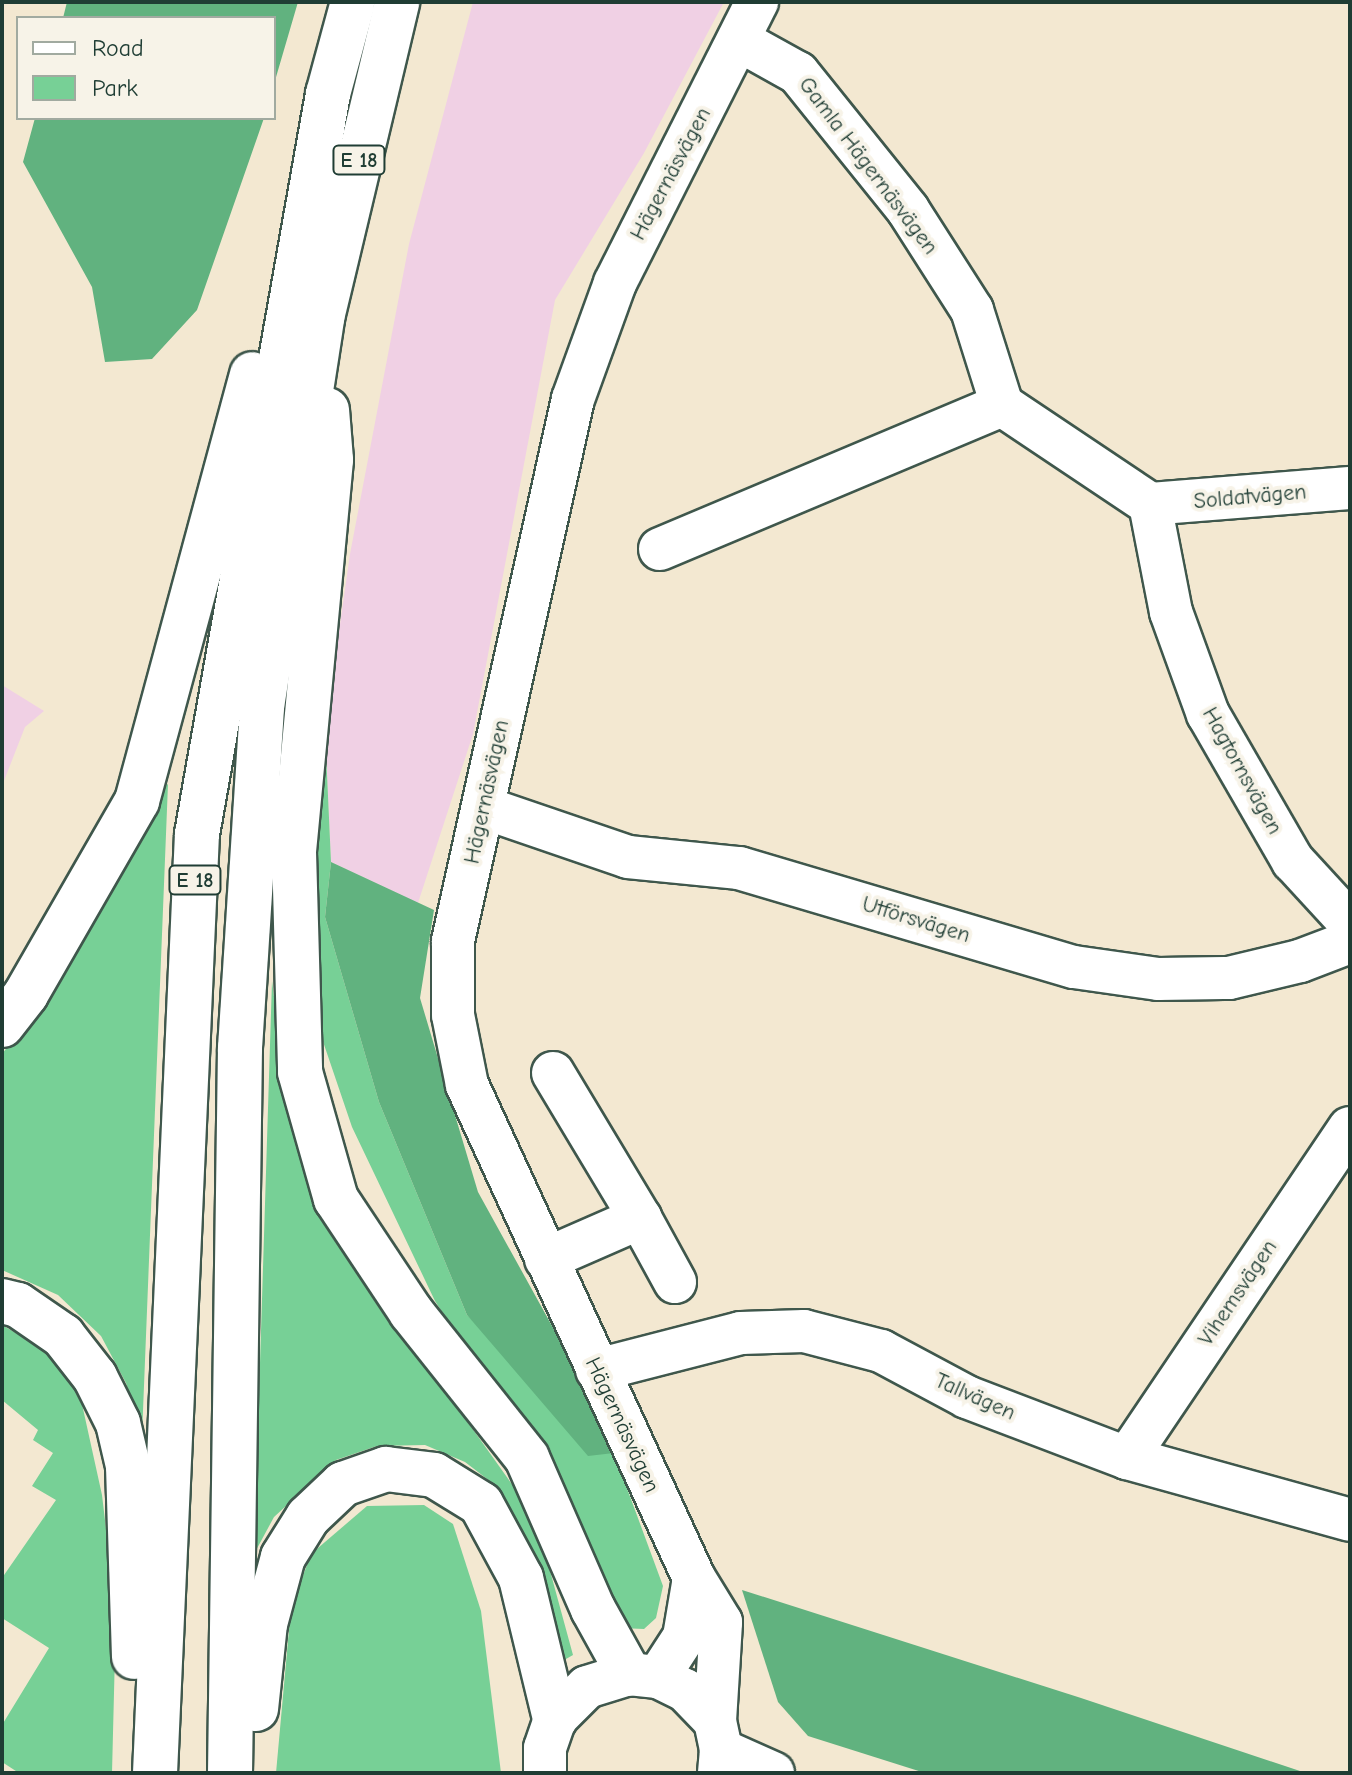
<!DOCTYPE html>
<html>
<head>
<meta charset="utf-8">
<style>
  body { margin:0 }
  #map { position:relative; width:1352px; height:1775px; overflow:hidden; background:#f3e8d1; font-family:"Comic Neue",sans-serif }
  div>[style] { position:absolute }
  .built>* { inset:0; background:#f0d0e4 }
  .green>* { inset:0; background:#77d096 }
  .forest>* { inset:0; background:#61b27f }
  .roads { filter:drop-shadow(2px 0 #3f574c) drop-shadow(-2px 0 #3f574c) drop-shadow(0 2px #3f574c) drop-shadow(0 -2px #3f574c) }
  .minor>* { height:42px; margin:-21px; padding:0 21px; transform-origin:21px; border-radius:21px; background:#fff }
  .highway>* { height:44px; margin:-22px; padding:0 22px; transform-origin:22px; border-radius:22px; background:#fff }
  span { translate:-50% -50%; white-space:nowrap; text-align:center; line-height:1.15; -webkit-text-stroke:8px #f7f3e8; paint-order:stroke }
  .shield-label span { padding:2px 6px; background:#f7f3e8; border:2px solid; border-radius:6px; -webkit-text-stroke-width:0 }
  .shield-label { font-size:20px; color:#1f3d34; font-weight:700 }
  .street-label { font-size:22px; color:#1f3d34 }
  .frame { position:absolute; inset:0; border:4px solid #1f3d34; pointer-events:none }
  .legend { position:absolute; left:16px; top:16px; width:260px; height:104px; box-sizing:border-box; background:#f7f3e8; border:2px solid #a1aaa0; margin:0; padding:10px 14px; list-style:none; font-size:24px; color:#1f3d34 }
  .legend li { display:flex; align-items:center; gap:16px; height:40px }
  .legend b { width:40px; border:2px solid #a1aaa0 }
</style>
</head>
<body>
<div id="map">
  <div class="built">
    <i style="clip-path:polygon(473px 2px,724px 2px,644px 153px,555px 300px,473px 734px,418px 903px,331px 862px,325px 730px,350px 554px,409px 244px)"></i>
    <i style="clip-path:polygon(2px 685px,44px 711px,25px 727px,2px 786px)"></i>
  </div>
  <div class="green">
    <i style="clip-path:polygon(325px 730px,331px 862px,325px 917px,379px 1102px,467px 1315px,614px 1453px,663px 1586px,656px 1618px,644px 1629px,620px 1628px,555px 1488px,435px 1301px,352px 1127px,315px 1018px,309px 897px)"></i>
    <i style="clip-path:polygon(168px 784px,142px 1436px,126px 1383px,101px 1336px,58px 1295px,2px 1270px,2px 1054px,54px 986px,152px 795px)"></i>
    <i style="clip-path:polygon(272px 981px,283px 1066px,366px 1279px,521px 1497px,549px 1567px,573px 1655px,559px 1663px,535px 1563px,491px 1482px,465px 1462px,425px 1445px,377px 1446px,336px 1460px,274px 1517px,254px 1554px)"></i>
    <i style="clip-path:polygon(2px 1325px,44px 1349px,80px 1395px,102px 1495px,116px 1613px,112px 1773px,19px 1773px,2px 1762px,2px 1725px,49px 1648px,2px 1618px,2px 1578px,56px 1500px,32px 1486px,53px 1453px,33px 1440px,38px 1430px,2px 1400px)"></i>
    <i style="clip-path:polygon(424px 1505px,453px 1524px,481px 1611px,501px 1773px,276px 1773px,291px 1608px,311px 1554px,367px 1506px)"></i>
  </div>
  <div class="forest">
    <i style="clip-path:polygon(67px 2px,119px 4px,298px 2px,274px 84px,274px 18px,63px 18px)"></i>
    <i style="clip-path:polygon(35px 118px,264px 118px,197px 310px,152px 359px,105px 362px,92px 287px,23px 162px)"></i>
    <i style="clip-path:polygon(331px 862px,434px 910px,420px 998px,478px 1192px,588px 1391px,614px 1453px,588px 1456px,467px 1315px,379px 1102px,325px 917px)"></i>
    <i style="clip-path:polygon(742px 1590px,1081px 1698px,1306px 1773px,925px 1773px,808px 1736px,778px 1702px)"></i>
  </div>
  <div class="roads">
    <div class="minor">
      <i style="left:742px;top:42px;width:64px;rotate:29deg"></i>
      <i style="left:798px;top:73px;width:176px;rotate:51.2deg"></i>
      <i style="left:908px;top:210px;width:119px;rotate:57.4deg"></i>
      <i style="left:972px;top:310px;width:100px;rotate:72.5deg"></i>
      <i style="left:1002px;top:405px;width:178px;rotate:33.8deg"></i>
      <i style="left:1150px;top:504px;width:110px;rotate:79deg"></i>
      <i style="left:1171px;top:612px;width:109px;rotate:70.1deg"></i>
      <i style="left:1208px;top:714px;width:170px;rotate:60deg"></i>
      <i style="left:1293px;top:861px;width:84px;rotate:47.4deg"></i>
      <i style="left:1150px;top:504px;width:201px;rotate:-4.6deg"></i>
      <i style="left:660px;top:549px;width:371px;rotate:-22.8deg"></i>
      <i style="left:485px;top:808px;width:151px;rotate:18.9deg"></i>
      <i style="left:628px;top:857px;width:112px;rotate:5.7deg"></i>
      <i style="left:739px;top:868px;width:349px;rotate:16.5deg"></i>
      <i style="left:1074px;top:967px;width:85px;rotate:8.1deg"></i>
      <i style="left:1158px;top:979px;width:71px;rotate:-0.8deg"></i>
      <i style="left:1229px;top:978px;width:73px;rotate:-13.5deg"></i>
      <i style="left:1300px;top:961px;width:53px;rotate:-20.8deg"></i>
      <i style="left:553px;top:1073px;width:169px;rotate:59deg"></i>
      <i style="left:546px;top:1259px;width:103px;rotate:-23.6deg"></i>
      <i style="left:640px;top:1218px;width:73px;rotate:61.3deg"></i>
      <i style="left:597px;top:1370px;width:149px;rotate:-14.4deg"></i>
      <i style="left:741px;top:1333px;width:63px;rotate:-1.8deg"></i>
      <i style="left:804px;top:1331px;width:80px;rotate:14.6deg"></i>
      <i style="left:881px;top:1351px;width:98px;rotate:28.1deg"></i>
      <i style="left:967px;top:1397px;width:171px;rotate:20.9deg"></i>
      <i style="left:1127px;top:1458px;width:231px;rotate:15.5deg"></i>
      <i style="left:1127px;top:1458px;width:398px;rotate:-56deg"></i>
      <i style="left:658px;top:1677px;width:48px;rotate:-57deg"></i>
      <i style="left:684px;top:1637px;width:60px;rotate:-80.4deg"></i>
      <i style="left:715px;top:1721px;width:99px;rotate:-86.5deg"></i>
      <i style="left:721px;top:1622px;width:52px;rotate:-121.5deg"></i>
      <i style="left:694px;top:1578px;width:543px;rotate:-114.72deg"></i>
      <i style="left:467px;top:1085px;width:71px;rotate:-101.3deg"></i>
      <i style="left:453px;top:1015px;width:74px;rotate:-90deg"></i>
      <i style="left:453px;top:941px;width:555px;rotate:-77.52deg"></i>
      <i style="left:573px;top:399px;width:123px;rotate:-70.1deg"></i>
      <i style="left:615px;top:283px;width:315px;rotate:-63.2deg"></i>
      <i style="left:721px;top:1750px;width:57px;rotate:23.9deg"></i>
      <i style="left:545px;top:1773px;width:25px;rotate:-90deg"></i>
      <i style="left:545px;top:1748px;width:31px;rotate:-71deg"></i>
      <i style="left:555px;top:1719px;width:45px;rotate:-45deg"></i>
      <i style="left:587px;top:1687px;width:44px;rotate:-17.2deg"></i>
      <i style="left:629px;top:1674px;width:29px;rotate:6deg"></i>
      <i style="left:658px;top:1677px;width:30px;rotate:26deg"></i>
      <i style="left:685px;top:1690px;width:43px;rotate:45.9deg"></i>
      <i style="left:715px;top:1721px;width:30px;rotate:78deg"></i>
      <i style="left:721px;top:1750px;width:23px;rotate:95deg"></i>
    </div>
    <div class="highway">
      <i style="left:327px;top:410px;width:50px;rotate:85.4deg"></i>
      <i style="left:331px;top:460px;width:394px;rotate:95.4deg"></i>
      <i style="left:294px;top:852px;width:220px;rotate:88.4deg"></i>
      <i style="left:300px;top:1072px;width:132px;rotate:74.2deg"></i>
      <i style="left:336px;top:1199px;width:136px;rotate:56.4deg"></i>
      <i style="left:411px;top:1312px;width:186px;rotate:51.5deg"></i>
      <i style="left:527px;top:1458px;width:165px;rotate:66.4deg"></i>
      <i style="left:593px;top:1609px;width:74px;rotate:61deg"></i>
      <i style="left:2px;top:1025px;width:39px;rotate:-52deg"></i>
      <i style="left:26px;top:994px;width:223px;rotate:-60.1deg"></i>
      <i style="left:137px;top:801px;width:442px;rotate:-74.9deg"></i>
      <i style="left:2px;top:1301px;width:16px;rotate:14deg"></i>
      <i style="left:18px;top:1305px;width:55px;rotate:34.6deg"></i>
      <i style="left:63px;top:1336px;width:52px;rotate:52deg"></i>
      <i style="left:95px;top:1377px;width:51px;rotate:63.4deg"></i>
      <i style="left:118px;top:1423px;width:44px;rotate:76.9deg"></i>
      <i style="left:128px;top:1466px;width:191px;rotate:88.2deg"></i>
      <i style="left:256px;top:1709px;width:85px;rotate:-84deg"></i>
      <i style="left:265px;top:1624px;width:69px;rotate:-75deg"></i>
      <i style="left:283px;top:1557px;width:47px;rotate:-58deg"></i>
      <i style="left:308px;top:1517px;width:48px;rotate:-43.3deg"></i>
      <i style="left:343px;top:1484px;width:46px;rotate:-19.2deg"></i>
      <i style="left:386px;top:1469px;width:48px;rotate:7.1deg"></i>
      <i style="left:434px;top:1475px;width:55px;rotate:31.7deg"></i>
      <i style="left:481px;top:1504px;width:84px;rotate:61.6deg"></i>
      <i style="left:521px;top:1578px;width:145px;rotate:76.4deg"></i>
      <i style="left:155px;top:1773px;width:940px;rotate:-87.44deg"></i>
      <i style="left:197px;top:834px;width:752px;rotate:-79.96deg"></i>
      <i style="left:328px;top:94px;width:95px;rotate:-74.8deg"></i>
      <i style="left:230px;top:1773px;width:725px;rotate:-89.21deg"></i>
      <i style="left:240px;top:1048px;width:342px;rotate:-86.3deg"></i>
      <i style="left:262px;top:707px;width:394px;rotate:-81.2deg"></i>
      <i style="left:322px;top:318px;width:325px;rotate:-76.6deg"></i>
    </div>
  </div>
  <div class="shield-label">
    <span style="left:359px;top:160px">E 18</span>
    <span style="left:195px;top:880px">E 18</span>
  </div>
  <div class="street-label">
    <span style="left:868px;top:166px;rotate:53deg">Gamla Hägernäsvägen</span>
    <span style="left:671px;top:174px;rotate:-62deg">Hägernäsvägen</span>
    <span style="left:1250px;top:497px;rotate:-5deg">Soldatvägen</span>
    <span style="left:1242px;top:771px;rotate:61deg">Hagtornsvägen</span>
    <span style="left:487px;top:792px;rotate:-78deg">Hägernäsvägen</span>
    <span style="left:916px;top:920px;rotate:17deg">Utförsvägen</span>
    <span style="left:1238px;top:1293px;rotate:-56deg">Vihemsvägen</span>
    <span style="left:975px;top:1397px;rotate:24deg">Tallvägen</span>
    <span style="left:622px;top:1425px;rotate:65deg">Hägernäsvägen</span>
  </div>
  <div class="frame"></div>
  <ul class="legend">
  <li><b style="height:10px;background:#fff"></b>Road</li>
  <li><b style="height:22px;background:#77d096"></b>Park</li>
  </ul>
</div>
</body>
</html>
